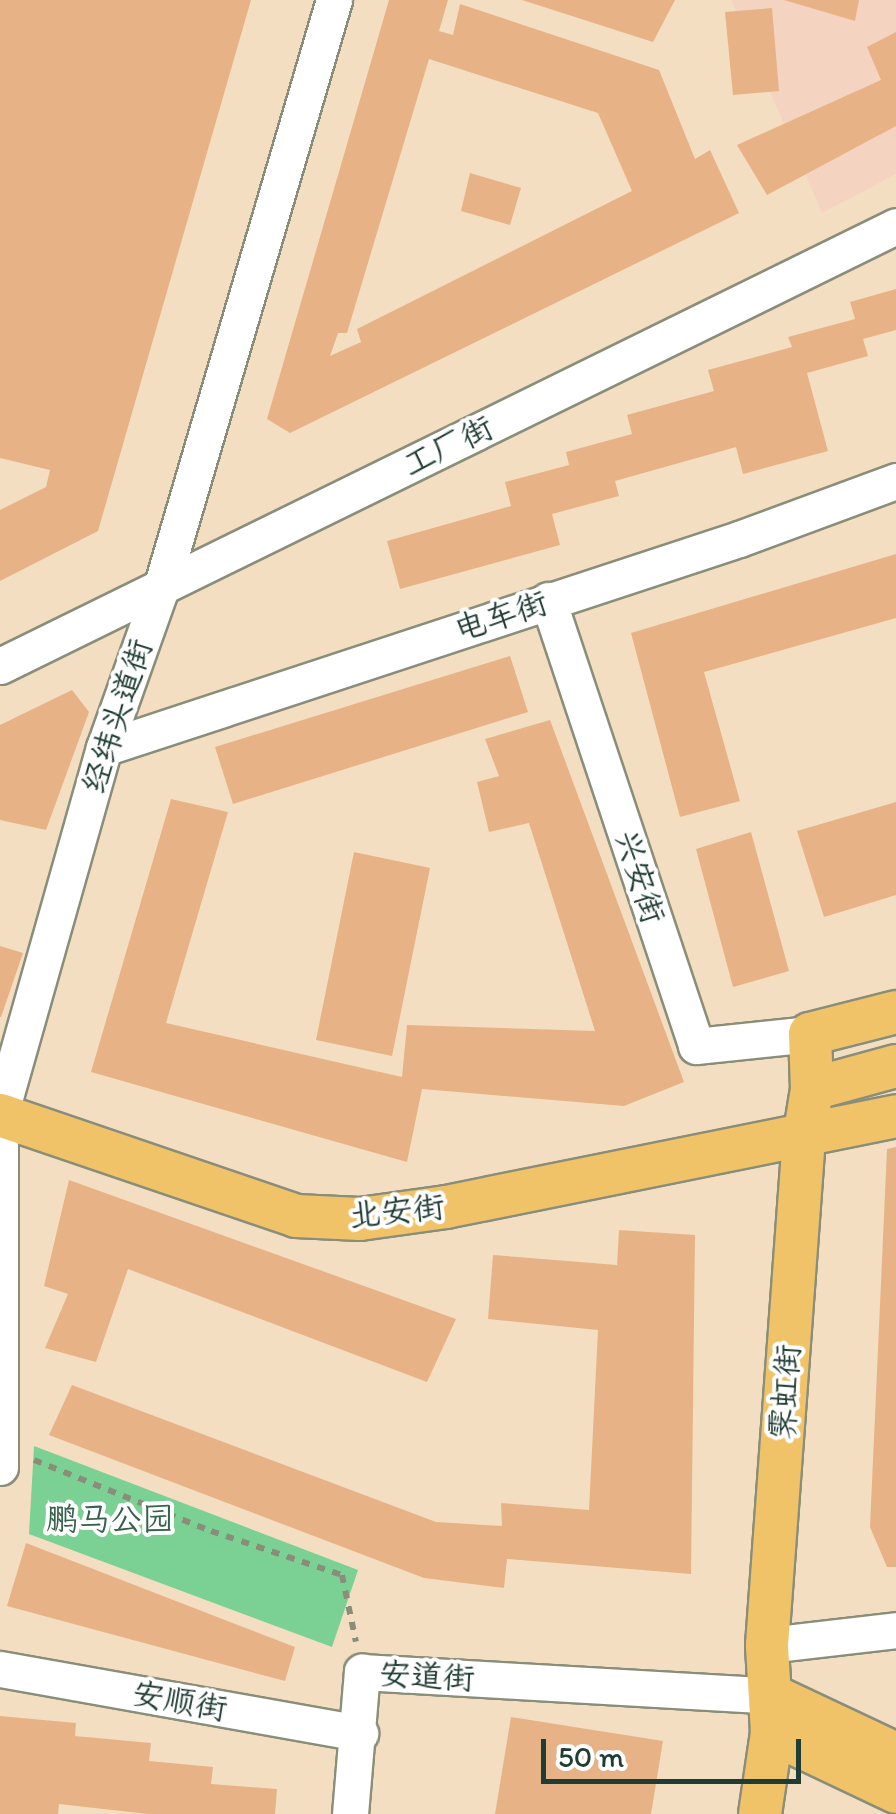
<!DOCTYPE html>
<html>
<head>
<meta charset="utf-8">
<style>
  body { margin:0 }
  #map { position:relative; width:896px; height:1814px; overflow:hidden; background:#f3dec1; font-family:Itim,"LXGW WenKai TC",sans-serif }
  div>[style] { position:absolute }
  .built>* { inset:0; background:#f5d3c1 }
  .green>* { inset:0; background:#7bd194 }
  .building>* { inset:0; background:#e7b386 }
  .path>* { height:6px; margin-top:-3px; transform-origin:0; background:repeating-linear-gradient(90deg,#898e7a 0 8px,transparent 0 16px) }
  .roads { filter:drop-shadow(2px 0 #898e7a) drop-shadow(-2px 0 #898e7a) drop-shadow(0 2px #898e7a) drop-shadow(0 -2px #898e7a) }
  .minor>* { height:35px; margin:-17.5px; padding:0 17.5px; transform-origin:17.5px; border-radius:17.5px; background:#fff }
  .major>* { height:42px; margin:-21px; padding:0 21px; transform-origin:21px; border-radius:21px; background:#f1c369 }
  span { translate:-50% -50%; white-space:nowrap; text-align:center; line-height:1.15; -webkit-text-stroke:8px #fff; paint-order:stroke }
  .street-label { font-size:32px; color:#1f3d34 }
  .park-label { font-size:32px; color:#36624c }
  .scale { position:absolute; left:541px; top:1739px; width:260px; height:45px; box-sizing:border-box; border:5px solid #1f3d34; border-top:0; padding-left:12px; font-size:30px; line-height:35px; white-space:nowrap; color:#1f3d34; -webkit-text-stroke:8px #fff; paint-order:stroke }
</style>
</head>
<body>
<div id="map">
  <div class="built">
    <i style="clip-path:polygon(731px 0,896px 0,896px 174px,822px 213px)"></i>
  </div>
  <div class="green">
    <i style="clip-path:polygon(34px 1446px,358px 1570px,332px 1647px,29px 1534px)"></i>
  </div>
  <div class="building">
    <i style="clip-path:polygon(0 0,251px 0,98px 531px,0 581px,0 510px,46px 487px,50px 470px,0 458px)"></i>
    <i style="clip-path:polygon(evenodd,389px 0,448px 0,439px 31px,453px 35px,460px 4px,659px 70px,695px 159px,710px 150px,739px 213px,290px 433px,267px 419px,389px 0,429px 59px,598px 113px,632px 191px,357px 329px,361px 342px,330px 356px,338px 333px,347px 333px,429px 59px)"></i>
    <i style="clip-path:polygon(522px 0,675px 0,653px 42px)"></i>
    <i style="clip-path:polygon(784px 0,859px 0,855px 21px)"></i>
    <i style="clip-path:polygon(772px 8px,779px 91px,733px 95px,725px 12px)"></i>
    <i style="clip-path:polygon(896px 32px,896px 126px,767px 195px,737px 145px,881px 80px,867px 47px)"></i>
    <i style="clip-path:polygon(470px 173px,521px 188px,510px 225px,461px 211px)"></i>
    <i style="clip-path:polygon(896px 289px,896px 330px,863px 339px,868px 356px,807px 373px,828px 451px,743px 474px,736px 447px,615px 481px,619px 496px,552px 514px,560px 545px,400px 589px,387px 541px,511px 506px,505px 482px,569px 465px,566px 452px,632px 434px,627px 415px,714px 391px,708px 370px,792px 347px,788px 337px,855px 319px,850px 302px)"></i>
    <i style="clip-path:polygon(896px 554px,896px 618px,704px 672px,740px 801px,680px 817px,631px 633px)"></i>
    <i style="clip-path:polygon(510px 656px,528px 712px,233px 804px,215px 747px)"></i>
    <i style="clip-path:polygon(72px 690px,89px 712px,46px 830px,0 820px,0 725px)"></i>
    <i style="clip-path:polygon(550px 720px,684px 1082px,624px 1106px,422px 1089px,407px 1162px,91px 1072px,171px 799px,228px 812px,166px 1023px,402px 1077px,407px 1025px,595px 1031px,529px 823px,489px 832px,477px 782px,499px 776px,485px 739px)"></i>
    <i style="clip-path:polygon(896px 802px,896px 895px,824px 917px,797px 831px)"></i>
    <i style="clip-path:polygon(751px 832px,789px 971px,733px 987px,696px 849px)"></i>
    <i style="clip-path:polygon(354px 852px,430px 868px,392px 1056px,316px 1040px)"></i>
    <i style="clip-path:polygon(0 946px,23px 953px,1px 1017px,0 1017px)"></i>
    <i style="clip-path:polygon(896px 1147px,896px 1567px,887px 1567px,870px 1527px,887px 1149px)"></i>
    <i style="clip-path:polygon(69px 1180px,456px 1319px,427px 1382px,128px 1269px,96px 1362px,45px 1348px,68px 1294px,44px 1286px)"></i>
    <i style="clip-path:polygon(619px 1230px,695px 1235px,691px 1574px,507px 1559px,504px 1588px,424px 1578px,49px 1435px,72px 1385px,436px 1522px,502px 1526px,501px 1503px,589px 1510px,598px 1330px,488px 1319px,493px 1255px,617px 1265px)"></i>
    <i style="clip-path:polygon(26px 1543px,295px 1647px,285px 1681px,7px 1606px)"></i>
    <i style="clip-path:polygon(0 1716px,76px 1723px,75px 1736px,151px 1743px,149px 1761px,213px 1767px,211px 1784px,277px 1789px,275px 1814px,148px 1814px,59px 1804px,58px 1814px,0 1814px)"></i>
    <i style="clip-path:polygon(511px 1717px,663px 1741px,651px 1814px,495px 1814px)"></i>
  </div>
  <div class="path">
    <i style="left:34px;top:1460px;width:191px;rotate:21.9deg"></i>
    <i style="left:211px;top:1531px;width:138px;rotate:18.6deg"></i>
    <i style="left:342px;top:1575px;width:68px;rotate:78.2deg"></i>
  </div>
  <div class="roads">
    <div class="minor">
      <i style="left:548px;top:600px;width:470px;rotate:71.6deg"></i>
      <i style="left:696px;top:1046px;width:115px;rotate:-6deg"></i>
      <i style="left:0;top:666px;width:998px;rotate:-26.15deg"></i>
      <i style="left:104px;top:748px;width:669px;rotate:-18.22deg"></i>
      <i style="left:739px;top:539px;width:167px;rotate:-20.3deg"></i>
      <i style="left:0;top:1467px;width:352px;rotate:-90deg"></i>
      <i style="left:0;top:1115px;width:381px;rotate:-74.2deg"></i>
      <i style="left:104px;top:748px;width:170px;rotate:-70.4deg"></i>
      <i style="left:161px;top:588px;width:613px;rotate:-73.61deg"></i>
      <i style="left:767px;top:1645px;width:130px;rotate:-6.6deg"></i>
      <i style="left:0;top:1669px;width:366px;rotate:10.1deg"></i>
      <i style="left:350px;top:1814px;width:143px;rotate:-85.2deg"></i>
      <i style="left:362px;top:1672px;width:412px;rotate:3.3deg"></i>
    </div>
    <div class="major">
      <i style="left:812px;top:1089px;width:87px;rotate:-15.3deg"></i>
      <i style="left:0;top:1115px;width:313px;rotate:18.8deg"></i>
      <i style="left:296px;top:1216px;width:64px;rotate:2.7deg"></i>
      <i style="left:360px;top:1219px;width:87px;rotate:-7.9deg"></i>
      <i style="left:446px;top:1207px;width:459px;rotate:-11.4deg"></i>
      <i style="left:773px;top:1696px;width:136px;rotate:25.2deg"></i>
      <i style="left:772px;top:1733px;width:137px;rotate:25.4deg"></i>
      <i style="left:760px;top:1814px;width:82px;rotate:-81.6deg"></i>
      <i style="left:772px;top:1733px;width:88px;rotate:-93.3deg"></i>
      <i style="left:767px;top:1645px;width:508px;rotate:-85.83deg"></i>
      <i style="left:804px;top:1138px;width:50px;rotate:-80.7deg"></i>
      <i style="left:812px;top:1089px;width:55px;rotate:-92.1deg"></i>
      <i style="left:810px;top:1034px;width:89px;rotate:-14.3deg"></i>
    </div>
  </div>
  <div class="street-label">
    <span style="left:448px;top:446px;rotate:-26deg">工厂街</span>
    <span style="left:501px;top:616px;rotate:-18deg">电车街</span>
    <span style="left:117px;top:716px;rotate:-72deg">经纬头道街</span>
    <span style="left:640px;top:877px;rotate:72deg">兴安街</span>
    <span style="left:397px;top:1211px;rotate:-6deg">北安街</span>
    <span style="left:785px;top:1392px;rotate:-86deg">霁虹街</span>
    <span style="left:427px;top:1676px;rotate:3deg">安道街</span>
    <span style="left:180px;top:1701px;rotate:10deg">安顺街</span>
  </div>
  <div class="park-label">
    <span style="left:110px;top:1519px">鹏马公园</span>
  </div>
  <div class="scale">50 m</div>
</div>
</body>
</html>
